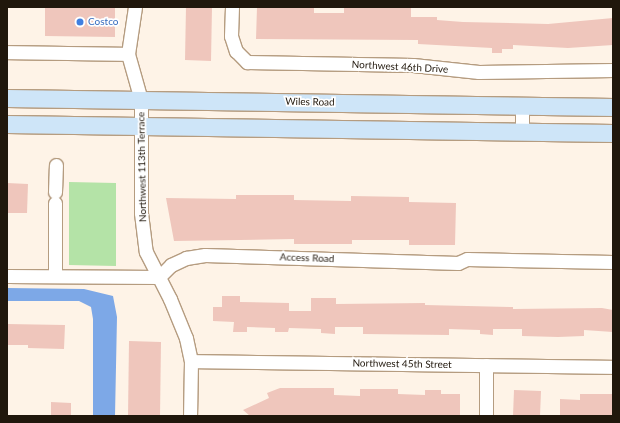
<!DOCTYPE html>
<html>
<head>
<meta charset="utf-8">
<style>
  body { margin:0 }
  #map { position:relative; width:620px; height:423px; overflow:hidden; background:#fef3e7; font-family:Lato,sans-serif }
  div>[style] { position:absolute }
  .green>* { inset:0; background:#b4e3a7 }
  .water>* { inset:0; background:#7da8e7 }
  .building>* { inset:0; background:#efc6bc }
  .roads { filter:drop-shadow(1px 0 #b59c80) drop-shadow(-1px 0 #b59c80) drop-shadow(0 1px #b59c80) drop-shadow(0 -1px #b59c80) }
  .minor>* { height:13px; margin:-6.5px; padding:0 6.5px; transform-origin:6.5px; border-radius:6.5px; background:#fff }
  .major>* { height:17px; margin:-8.5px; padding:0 8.5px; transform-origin:8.5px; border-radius:8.5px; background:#cee5f8 }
  .dots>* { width:11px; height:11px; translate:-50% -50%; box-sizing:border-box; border:2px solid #fff; border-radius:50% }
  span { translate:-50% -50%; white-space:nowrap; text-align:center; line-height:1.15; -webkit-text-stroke:3.5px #fff; paint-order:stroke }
  .shop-label { font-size:10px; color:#366cbe }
  .left { translate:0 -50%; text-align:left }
  .street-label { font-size:10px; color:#20170c }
  .frame { position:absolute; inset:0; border:8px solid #20170c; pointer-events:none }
</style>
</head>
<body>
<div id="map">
  <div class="green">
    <i style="clip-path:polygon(69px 182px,116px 183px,116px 266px,69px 265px)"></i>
  </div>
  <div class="water">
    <i style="clip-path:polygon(7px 288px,84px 289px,113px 296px,117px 317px,115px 416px,93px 416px,93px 319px,91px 307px,79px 301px,7px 301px)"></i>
  </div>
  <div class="building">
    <i style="clip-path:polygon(45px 7px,115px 7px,115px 37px,45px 36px)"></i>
    <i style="clip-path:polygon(186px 7px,212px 7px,211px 61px,185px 60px)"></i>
    <i style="clip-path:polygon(257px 7px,314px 7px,314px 13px,344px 13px,344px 7px,411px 7px,411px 17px,437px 17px,437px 20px,463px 22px,548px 24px,613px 18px,613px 45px,568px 48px,513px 45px,513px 49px,502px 49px,502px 53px,492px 53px,492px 48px,418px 44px,418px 40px,256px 39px)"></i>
    <i style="clip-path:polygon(7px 183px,28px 184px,27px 213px,7px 213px)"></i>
    <i style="clip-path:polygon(236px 195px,294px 195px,294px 200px,351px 201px,351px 196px,409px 197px,409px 202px,456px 203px,455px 245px,409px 245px,409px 240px,352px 240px,352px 244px,294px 244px,294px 239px,174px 241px,166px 198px,236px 199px)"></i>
    <i style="clip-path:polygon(222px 296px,240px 296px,240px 302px,289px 303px,289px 311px,311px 311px,311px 298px,336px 298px,336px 304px,425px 303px,425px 305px,513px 307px,513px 309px,602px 308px,613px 310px,613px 332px,584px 330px,584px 336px,558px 337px,522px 336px,522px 329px,493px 329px,493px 335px,480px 334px,480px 330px,449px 329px,449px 335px,363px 334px,363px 327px,335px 327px,335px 334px,321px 333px,321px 329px,289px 328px,288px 332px,275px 332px,275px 328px,247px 327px,247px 332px,233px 332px,234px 322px,213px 321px,213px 307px,222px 307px)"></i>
    <i style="clip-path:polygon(7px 324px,65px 325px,64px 349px,28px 348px,28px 345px,7px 345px)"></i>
    <i style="clip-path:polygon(129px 341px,161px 342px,160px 416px,128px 416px)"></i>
    <i style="clip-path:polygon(280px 388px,334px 388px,334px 395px,360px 396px,360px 389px,398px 389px,398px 394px,425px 395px,425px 390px,441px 390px,441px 394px,460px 394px,460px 416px,250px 416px,243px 410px,269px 398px,267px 393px)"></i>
    <i style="clip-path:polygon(514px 390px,541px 391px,540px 416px,513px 416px)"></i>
    <i style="clip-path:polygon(580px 394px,613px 394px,613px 416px,560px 416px,560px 399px,580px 400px)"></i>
    <i style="clip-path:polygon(51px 402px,71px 403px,71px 416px,51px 416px)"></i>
  </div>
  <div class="roads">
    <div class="minor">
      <i style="left:135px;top:7px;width:48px;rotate:98.5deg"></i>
      <i style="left:128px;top:54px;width:48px;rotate:74.2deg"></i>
      <i style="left:141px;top:100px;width:113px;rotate:90deg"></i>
      <i style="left:141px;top:213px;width:39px;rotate:83deg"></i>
      <i style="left:146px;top:252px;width:53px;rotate:62.9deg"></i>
      <i style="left:170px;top:299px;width:42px;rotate:67.7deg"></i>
      <i style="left:186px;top:338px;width:24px;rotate:78deg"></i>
      <i style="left:191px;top:361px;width:55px;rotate:91deg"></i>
      <i style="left:232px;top:7px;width:29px;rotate:92deg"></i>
      <i style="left:231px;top:36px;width:16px;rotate:72deg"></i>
      <i style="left:236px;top:51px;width:16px;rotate:45deg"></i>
      <i style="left:247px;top:62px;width:166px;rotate:1deg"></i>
      <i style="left:413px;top:65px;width:66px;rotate:6.1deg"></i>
      <i style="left:479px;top:72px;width:134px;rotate:-0.9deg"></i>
      <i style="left:7px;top:52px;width:121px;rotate:0.9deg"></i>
      <i style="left:522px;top:106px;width:26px;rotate:90deg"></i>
      <i style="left:55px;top:192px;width:27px;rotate:-88deg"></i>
      <i style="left:7px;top:276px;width:152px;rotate:0.4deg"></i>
      <i style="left:159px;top:277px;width:17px;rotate:-45deg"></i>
      <i style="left:171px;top:265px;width:17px;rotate:-25deg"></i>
      <i style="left:186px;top:258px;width:19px;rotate:-9deg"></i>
      <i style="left:205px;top:255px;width:253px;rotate:1.8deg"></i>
      <i style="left:458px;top:263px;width:10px;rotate:-24deg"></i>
      <i style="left:467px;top:259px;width:146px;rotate:1.2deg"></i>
      <i style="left:55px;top:276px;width:73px;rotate:-90deg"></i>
      <i style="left:191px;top:361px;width:422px;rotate:0.8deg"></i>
      <i style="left:486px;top:365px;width:51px;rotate:90deg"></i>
    </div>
    <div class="major">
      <i style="left:7px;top:98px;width:606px;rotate:0.85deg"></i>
      <i style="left:7px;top:124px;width:606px;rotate:0.85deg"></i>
    </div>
  </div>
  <div class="dots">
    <i style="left:80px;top:22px;background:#3f7fe0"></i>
  </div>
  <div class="shop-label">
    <span class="left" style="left:88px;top:22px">Costco</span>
  </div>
  <div class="street-label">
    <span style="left:400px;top:67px;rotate:3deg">Northwest 46th Drive</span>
    <span style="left:310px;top:102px;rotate:1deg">Wiles Road</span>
    <span style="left:142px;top:167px;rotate:-91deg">Northwest 113th Terrace</span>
    <span style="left:307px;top:258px;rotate:2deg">Access Road</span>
    <span style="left:402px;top:364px;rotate:1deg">Northwest 45th Street</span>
  </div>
  <div class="frame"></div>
</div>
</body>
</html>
